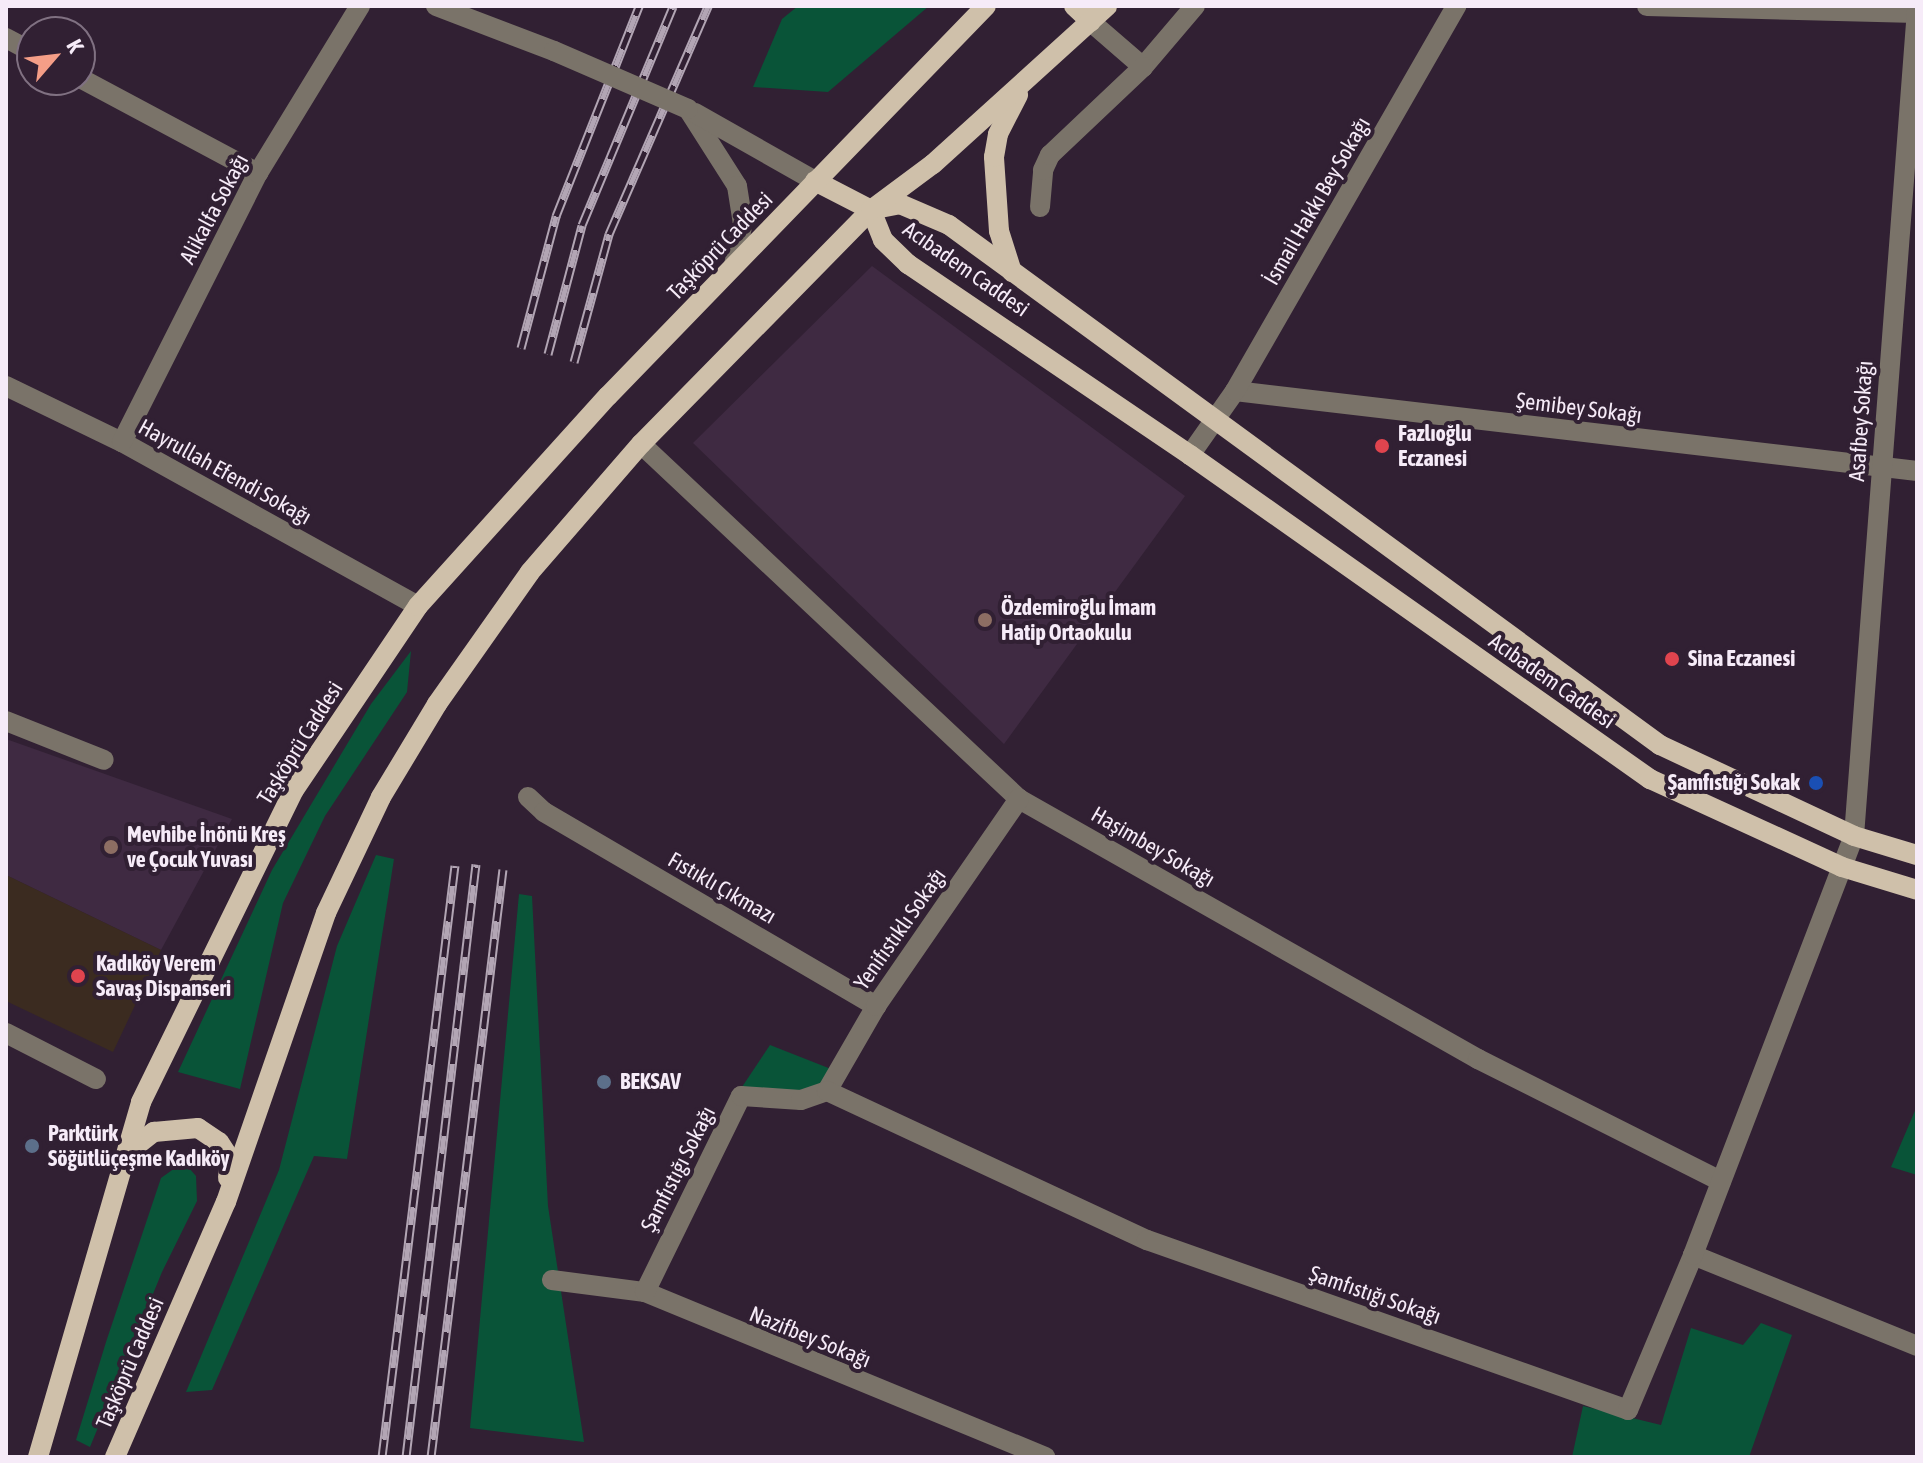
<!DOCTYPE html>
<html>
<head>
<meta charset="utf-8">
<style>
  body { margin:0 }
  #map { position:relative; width:1923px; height:1463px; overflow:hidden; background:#312033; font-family:"Asap Condensed",sans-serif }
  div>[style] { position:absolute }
  .built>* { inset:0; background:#3f2a42 }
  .medical>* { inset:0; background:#3b2b20 }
  .green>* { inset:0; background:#095438 }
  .minor>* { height:20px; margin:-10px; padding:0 10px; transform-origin:10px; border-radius:10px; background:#7a7369 }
  .major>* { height:20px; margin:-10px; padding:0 10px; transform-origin:10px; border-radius:10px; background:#cfc0aa }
  .rail>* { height:9px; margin-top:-4.5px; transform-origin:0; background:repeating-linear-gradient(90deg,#312033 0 18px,#b2a5b4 0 36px); box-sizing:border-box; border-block:2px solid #b2a5b4 }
  .minor-bridge>* { height:20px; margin:-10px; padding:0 10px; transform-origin:10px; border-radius:10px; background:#7a7369 }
  .dots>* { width:22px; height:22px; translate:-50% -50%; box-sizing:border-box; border:4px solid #312033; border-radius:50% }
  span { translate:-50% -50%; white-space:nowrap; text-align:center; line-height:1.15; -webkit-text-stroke:8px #312033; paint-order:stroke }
  .street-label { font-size:22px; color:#f6ebf8 }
  .poi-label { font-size:22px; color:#f6ebf8; font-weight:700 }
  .left { translate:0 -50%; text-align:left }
  .right { translate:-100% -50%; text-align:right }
  .frame { position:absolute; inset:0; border:8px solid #f6ebf8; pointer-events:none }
  .north { position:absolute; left:16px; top:16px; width:80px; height:80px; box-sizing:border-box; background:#312033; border:2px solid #807182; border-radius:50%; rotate:62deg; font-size:22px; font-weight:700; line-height:32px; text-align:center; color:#f6ebf8 }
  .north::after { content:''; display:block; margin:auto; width:28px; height:36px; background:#f49e87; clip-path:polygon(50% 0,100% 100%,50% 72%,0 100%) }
</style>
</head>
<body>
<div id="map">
  <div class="built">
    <i style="clip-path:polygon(872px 266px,1185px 496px,1004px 744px,693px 443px)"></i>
    <i style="clip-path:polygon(6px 739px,232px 819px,161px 950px,6px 875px)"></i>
  </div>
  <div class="medical">
    <i style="clip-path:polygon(6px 875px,161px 950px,113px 1052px,6px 1001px)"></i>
  </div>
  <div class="green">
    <i style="clip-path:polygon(798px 6px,929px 6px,828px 92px,753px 87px,782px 19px)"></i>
    <i style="clip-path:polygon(411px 651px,407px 692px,325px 816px,283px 903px,240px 1089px,178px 1072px,272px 870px,371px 704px)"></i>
    <i style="clip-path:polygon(376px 855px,394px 859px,347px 1159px,314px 1156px,212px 1390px,186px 1392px,279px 1170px,337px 946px)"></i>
    <i style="clip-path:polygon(519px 894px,532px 896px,548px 1206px,584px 1442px,470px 1428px)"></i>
    <i style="clip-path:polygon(770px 1045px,831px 1069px,821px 1084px,793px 1092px,740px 1090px)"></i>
    <i style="clip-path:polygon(1917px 1106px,1917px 1175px,1891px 1167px)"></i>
    <i style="clip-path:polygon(175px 1168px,189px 1168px,196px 1176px,197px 1201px,162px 1272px,90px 1447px,76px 1440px,106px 1342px,161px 1178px)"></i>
    <i style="clip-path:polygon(1761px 1323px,1792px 1335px,1749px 1457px,1572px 1457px,1583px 1406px,1661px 1425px,1691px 1328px,1743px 1345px)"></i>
  </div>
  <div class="minor">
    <i style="left:436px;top:6px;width:126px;rotate:20.9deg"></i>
    <i style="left:1647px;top:6px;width:270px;rotate:1.5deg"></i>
    <i style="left:1091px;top:22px;width:69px;rotate:40.9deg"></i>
    <i style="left:1143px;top:67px;width:80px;rotate:-49.6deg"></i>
    <i style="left:6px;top:38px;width:30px;rotate:28deg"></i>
    <i style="left:80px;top:78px;width:202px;rotate:28.1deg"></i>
    <i style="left:688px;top:109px;width:91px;rotate:57.5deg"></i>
    <i style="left:737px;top:186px;width:36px;rotate:81deg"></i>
    <i style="left:743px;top:222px;width:44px;rotate:101.8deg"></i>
    <i style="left:695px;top:113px;width:138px;rotate:29.5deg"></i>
    <i style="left:1040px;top:207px;width:37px;rotate:-85deg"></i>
    <i style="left:1043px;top:170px;width:17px;rotate:-65deg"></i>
    <i style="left:1050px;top:155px;width:128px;rotate:-43.4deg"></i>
    <i style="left:6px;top:386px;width:129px;rotate:25.8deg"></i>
    <i style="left:122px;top:442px;width:338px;rotate:29deg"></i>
    <i style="left:1235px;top:391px;width:687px;rotate:6.69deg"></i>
    <i style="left:122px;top:442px;width:301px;rotate:-63.2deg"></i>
    <i style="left:258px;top:173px;width:196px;rotate:-58.6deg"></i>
    <i style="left:641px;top:444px;width:519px;rotate:43.2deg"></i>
    <i style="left:1019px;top:799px;width:528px;rotate:29.53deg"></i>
    <i style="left:1478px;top:1059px;width:272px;rotate:26.7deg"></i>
    <i style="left:1190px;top:455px;width:78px;rotate:-54.9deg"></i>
    <i style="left:1235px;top:391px;width:444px;rotate:-60.1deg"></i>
    <i style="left:6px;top:721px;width:105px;rotate:21.7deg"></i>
    <i style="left:528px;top:797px;width:22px;rotate:43deg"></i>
    <i style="left:544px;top:812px;width:385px;rotate:30.3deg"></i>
    <i style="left:6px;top:1033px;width:101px;rotate:27.1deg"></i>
    <i style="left:827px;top:1091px;width:98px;rotate:-60deg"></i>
    <i style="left:876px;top:1006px;width:252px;rotate:-55.4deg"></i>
    <i style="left:1693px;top:1255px;width:242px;rotate:22.1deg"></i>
    <i style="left:552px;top:1280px;width:94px;rotate:7.4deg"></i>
    <i style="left:645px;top:1292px;width:433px;rotate:22.4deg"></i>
    <i style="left:645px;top:1292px;width:218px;rotate:-63.9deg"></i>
    <i style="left:741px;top:1096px;width:60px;rotate:3.8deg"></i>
    <i style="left:801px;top:1100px;width:28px;rotate:-19deg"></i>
    <i style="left:827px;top:1091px;width:353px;rotate:25deg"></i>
    <i style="left:1147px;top:1240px;width:510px;rotate:19.46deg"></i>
    <i style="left:1628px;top:1410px;width:168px;rotate:-67.2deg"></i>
    <i style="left:1693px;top:1255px;width:449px;rotate:-69deg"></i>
    <i style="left:1854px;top:836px;width:828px;rotate:-85.64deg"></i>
  </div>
  <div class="major">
    <i style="left:1074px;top:6px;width:23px;rotate:43deg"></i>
    <i style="left:815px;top:181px;width:63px;rotate:27.4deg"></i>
    <i style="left:875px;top:209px;width:25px;rotate:-11deg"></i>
    <i style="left:900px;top:204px;width:53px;rotate:23.2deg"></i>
    <i style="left:949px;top:225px;width:881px;rotate:36.18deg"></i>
    <i style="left:1660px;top:745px;width:214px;rotate:25.1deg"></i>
    <i style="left:1854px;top:836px;width:66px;rotate:16.8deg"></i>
    <i style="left:871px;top:210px;width:32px;rotate:68deg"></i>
    <i style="left:883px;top:240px;width:35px;rotate:44deg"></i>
    <i style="left:908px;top:264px;width:341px;rotate:34.1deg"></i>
    <i style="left:1190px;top:455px;width:563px;rotate:35.16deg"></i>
    <i style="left:1650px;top:779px;width:211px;rotate:24.6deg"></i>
    <i style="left:1842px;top:867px;width:78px;rotate:17deg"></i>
    <i style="left:1012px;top:272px;width:43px;rotate:-107.6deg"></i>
    <i style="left:999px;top:231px;width:74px;rotate:-93.9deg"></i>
    <i style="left:994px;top:157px;width:23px;rotate:-80deg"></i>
    <i style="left:998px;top:134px;width:44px;rotate:-62.9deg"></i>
    <i style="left:128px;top:1152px;width:33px;rotate:-38deg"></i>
    <i style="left:154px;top:1132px;width:44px;rotate:-5.2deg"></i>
    <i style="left:198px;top:1128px;width:25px;rotate:34deg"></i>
    <i style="left:219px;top:1142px;width:20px;rotate:57deg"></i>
    <i style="left:230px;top:1159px;width:19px;rotate:96deg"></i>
    <i style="left:38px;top:1457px;width:370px;rotate:-73.8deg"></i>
    <i style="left:141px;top:1102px;width:347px;rotate:-63.9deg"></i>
    <i style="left:294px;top:790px;width:222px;rotate:-56deg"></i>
    <i style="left:418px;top:606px;width:283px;rotate:-47.9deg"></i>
    <i style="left:608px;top:396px;width:543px;rotate:-45.9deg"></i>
    <i style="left:115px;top:1457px;width:278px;rotate:-66.5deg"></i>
    <i style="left:226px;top:1202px;width:306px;rotate:-70.9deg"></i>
    <i style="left:326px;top:913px;width:128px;rotate:-64.6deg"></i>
    <i style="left:381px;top:797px;width:109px;rotate:-58.9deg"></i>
    <i style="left:437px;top:704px;width:161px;rotate:-54.8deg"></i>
    <i style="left:530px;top:572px;width:169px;rotate:-49.1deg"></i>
    <i style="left:641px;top:444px;width:328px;rotate:-45.5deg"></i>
    <i style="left:871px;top:210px;width:77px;rotate:-36.6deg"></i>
    <i style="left:933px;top:164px;width:235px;rotate:-42.2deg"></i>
  </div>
  <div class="rail">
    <i style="left:521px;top:348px;width:137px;rotate:-75.1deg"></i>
    <i style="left:556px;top:216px;width:226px;rotate:-68.4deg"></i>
    <i style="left:548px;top:354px;width:133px;rotate:-75.2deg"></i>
    <i style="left:582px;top:225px;width:237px;rotate:-67.4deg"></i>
    <i style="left:574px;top:362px;width:133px;rotate:-74.7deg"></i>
    <i style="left:609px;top:234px;width:249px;rotate:-66.5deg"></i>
    <i style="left:382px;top:1457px;width:596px;rotate:-82.97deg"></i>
    <i style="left:406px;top:1457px;width:597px;rotate:-83.27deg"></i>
    <i style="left:431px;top:1457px;width:592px;rotate:-83.02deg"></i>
  </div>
  <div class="minor-bridge">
    <i style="left:554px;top:51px;width:146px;rotate:23.4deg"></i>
  </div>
  <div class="dots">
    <i style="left:1382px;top:446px;background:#e0444e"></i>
    <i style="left:985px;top:620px;background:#8d6e63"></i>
    <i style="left:1672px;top:659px;background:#e0444e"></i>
    <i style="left:1816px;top:783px;background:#1a4fb4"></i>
    <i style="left:111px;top:847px;background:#8d6e63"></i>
    <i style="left:78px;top:976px;background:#e0444e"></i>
    <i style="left:604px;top:1082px;background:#5c6f8a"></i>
    <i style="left:32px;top:1146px;background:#5c6f8a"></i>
  </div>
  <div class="street-label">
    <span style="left:1317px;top:201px;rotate:-60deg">İsmail Hakkı Bey Sokağı</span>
    <span style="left:214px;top:209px;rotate:-62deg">Alikalfa Sokağı</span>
    <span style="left:720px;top:246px;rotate:-46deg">Taşköprü Caddesi</span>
    <span style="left:966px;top:269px;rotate:35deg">Acıbadem Caddesi</span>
    <span style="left:1579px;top:408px;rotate:7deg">Şemibey Sokağı</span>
    <span style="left:1861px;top:421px;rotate:-86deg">Asafbey Sokağı</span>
    <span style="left:225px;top:472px;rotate:29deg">Hayrullah Efendi Sokağı</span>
    <span style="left:1552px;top:681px;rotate:35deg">Acıbadem Caddesi</span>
    <span style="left:300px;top:743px;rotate:-58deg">Taşköprü Caddesi</span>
    <span style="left:1153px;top:847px;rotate:30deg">Haşimbey Sokağı</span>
    <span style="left:722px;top:888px;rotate:30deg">Fıstıklı Çıkmazı</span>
    <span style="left:900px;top:929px;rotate:-55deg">Yenifıstıklı Sokağı</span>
    <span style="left:678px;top:1169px;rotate:-63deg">Şamfıstığı Sokağı</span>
    <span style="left:1375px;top:1295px;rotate:19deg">Şamfıstığı Sokağı</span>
    <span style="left:810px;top:1337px;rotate:22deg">Nazifbey Sokağı</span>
    <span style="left:130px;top:1363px;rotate:-67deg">Taşköprü Caddesi</span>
  </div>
  <div class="poi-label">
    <span class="left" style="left:1398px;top:446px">Fazlıoğlu<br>Eczanesi</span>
    <span class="left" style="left:1001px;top:620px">Özdemiroğlu İmam<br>Hatip Ortaokulu</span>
    <span class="left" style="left:1688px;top:659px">Sina Eczanesi</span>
    <span class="right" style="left:1800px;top:783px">Şamfıstığı Sokak</span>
    <span class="left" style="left:127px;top:847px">Mevhibe İnönü Kreş<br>ve Çocuk Yuvası</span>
    <span class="left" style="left:96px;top:976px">Kadıköy Verem<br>Savaş Dispanseri</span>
    <span class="left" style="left:620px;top:1082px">BEKSAV</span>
    <span class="left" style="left:48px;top:1146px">Parktürk<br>Söğütlüçeşme Kadıköy</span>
  </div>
  <div class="frame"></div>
  <div class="north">K</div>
</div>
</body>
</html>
